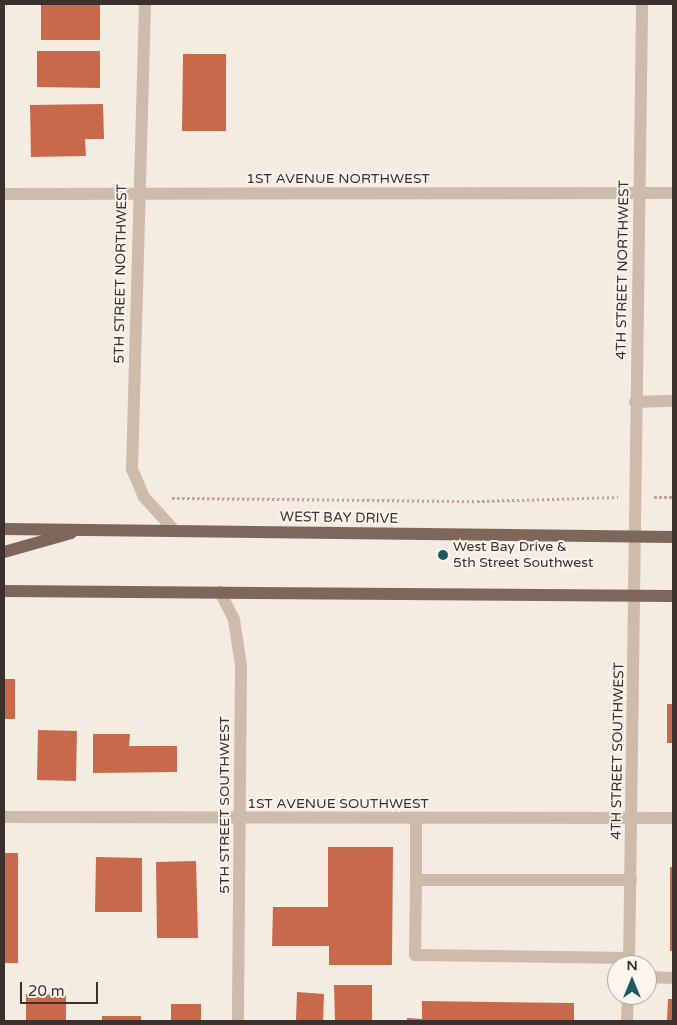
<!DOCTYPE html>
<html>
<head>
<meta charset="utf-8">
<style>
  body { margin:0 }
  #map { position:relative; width:677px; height:1025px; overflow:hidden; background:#f4ebe1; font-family:"Varela Round",sans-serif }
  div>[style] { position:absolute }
  .building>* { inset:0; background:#c8694b }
  .path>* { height:3px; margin-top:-1.5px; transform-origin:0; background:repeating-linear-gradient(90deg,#b9a596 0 2.5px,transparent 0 5px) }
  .service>* { height:12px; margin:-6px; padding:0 6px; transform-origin:6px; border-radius:6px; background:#cdbbac }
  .minor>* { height:12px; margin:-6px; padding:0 6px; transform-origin:6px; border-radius:6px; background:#cdbbac }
  .primary>* { height:12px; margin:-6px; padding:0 6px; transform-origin:6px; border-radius:6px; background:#7d675c }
  .dots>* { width:14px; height:14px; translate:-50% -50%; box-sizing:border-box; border:2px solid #fbf5ee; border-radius:50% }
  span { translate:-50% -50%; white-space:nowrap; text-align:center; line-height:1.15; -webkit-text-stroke:4px #fbf5ee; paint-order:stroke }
  .street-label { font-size:14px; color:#3b302b }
  .poi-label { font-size:14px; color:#3b302b }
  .left { translate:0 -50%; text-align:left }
  .frame { position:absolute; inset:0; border:5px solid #3b302b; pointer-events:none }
  .north { position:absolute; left:607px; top:955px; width:50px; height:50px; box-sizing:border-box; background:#fbf5ee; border:1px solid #aea6a0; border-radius:50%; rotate:0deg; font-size:14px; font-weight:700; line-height:20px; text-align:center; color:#3b302b }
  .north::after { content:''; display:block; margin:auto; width:18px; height:22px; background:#1f5a5e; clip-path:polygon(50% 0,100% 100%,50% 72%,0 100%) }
  .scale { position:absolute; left:20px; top:982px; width:78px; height:22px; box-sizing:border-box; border:2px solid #3b302b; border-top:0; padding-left:6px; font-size:15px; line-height:18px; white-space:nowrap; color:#3b302b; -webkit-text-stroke:4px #fbf5ee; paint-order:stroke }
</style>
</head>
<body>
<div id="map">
  <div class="building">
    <i style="clip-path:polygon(41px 4px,100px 4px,100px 40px,41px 40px)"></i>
    <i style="clip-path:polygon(37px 51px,100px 51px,100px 88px,37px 87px)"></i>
    <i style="clip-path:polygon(183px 54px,226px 54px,226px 131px,182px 131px)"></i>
    <i style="clip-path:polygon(103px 104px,104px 139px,85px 139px,86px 156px,31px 157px,30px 105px)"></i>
    <i style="clip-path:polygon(4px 679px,15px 679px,15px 719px,4px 719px)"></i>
    <i style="clip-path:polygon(667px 704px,673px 704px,673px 743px,667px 743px)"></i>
    <i style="clip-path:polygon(38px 730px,77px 731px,76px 781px,37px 780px)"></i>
    <i style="clip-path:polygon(93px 734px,130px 734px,129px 746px,177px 746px,177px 772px,93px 773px)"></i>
    <i style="clip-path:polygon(328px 847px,393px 847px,392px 965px,329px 965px,329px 946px,272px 946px,273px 907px,328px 907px)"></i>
    <i style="clip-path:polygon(4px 853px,18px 853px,18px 963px,4px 963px)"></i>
    <i style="clip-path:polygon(96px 857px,142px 858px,142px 912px,95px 912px)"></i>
    <i style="clip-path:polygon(196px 861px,198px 938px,157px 938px,156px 862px)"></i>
    <i style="clip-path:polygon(670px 867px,673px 867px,673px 951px,670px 951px)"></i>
    <i style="clip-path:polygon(334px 985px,372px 985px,372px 1021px,335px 1021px)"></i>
    <i style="clip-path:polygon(297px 992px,324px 994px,323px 1021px,296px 1021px)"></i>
    <i style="clip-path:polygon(26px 994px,66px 995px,66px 1021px,26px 1021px)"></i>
    <i style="clip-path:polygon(668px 999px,673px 999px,673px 1021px,667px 1021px)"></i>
    <i style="clip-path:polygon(422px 1001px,574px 1003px,574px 1021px,407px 1021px,407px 1018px,422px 1019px)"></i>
    <i style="clip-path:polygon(171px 1004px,201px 1004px,201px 1021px,171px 1021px)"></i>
    <i style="clip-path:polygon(102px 1016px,141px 1016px,141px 1021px,102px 1021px)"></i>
  </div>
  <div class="path">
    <i style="left:654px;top:497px;width:19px"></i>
    <i style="left:172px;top:498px;width:305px;rotate:0.6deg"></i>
    <i style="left:477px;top:501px;width:141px;rotate:-1.6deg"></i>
  </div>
  <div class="service">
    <i style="left:635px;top:402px;width:38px;rotate:-2deg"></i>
    <i style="left:416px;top:819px;width:61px;rotate:90deg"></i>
    <i style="left:629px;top:958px;width:214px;rotate:-179.2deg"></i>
    <i style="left:415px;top:955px;width:75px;rotate:-89.2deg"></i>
    <i style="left:416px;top:880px;width:215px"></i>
    <i style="left:647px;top:977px;width:26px;rotate:2deg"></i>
  </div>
  <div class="minor">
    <i style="left:145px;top:4px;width:465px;rotate:91.6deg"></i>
    <i style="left:132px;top:469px;width:30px;rotate:67deg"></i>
    <i style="left:144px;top:497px;width:45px;rotate:47.7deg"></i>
    <i style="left:4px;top:194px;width:669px;rotate:-0.09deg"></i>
    <i style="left:220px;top:592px;width:31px;rotate:63deg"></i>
    <i style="left:234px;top:620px;width:46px;rotate:81.2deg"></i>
    <i style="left:241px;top:665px;width:356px;rotate:90.5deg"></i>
    <i style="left:4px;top:817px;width:669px;rotate:0.09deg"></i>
    <i style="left:629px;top:965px;width:961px;rotate:-89.22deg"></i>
    <i style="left:627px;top:1021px;width:26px;rotate:-88deg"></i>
  </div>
  <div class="primary">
    <i style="left:4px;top:529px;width:669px;rotate:0.69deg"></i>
    <i style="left:4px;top:552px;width:70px;rotate:-15.8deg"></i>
    <i style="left:4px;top:591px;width:669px;rotate:0.43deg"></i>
  </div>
  <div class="dots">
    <i style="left:443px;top:555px;background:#1f5a5e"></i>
  </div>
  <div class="street-label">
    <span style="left:338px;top:179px">1ST AVENUE NORTHWEST</span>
    <span style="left:623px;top:270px;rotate:-89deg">4TH STREET NORTHWEST</span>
    <span style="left:121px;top:274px;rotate:-89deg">5TH STREET NORTHWEST</span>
    <span style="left:339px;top:518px;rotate:1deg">WEST BAY DRIVE</span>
    <span style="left:618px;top:751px;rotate:-89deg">4TH STREET SOUTHWEST</span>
    <span style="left:338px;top:804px">1ST AVENUE SOUTHWEST</span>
    <span style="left:225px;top:805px;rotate:-90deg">5TH STREET SOUTHWEST</span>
  </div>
  <div class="poi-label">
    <span class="left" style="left:453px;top:555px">West Bay Drive &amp;<br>5th Street Southwest</span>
  </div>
  <div class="frame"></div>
  <div class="north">N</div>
  <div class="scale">20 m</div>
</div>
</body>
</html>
